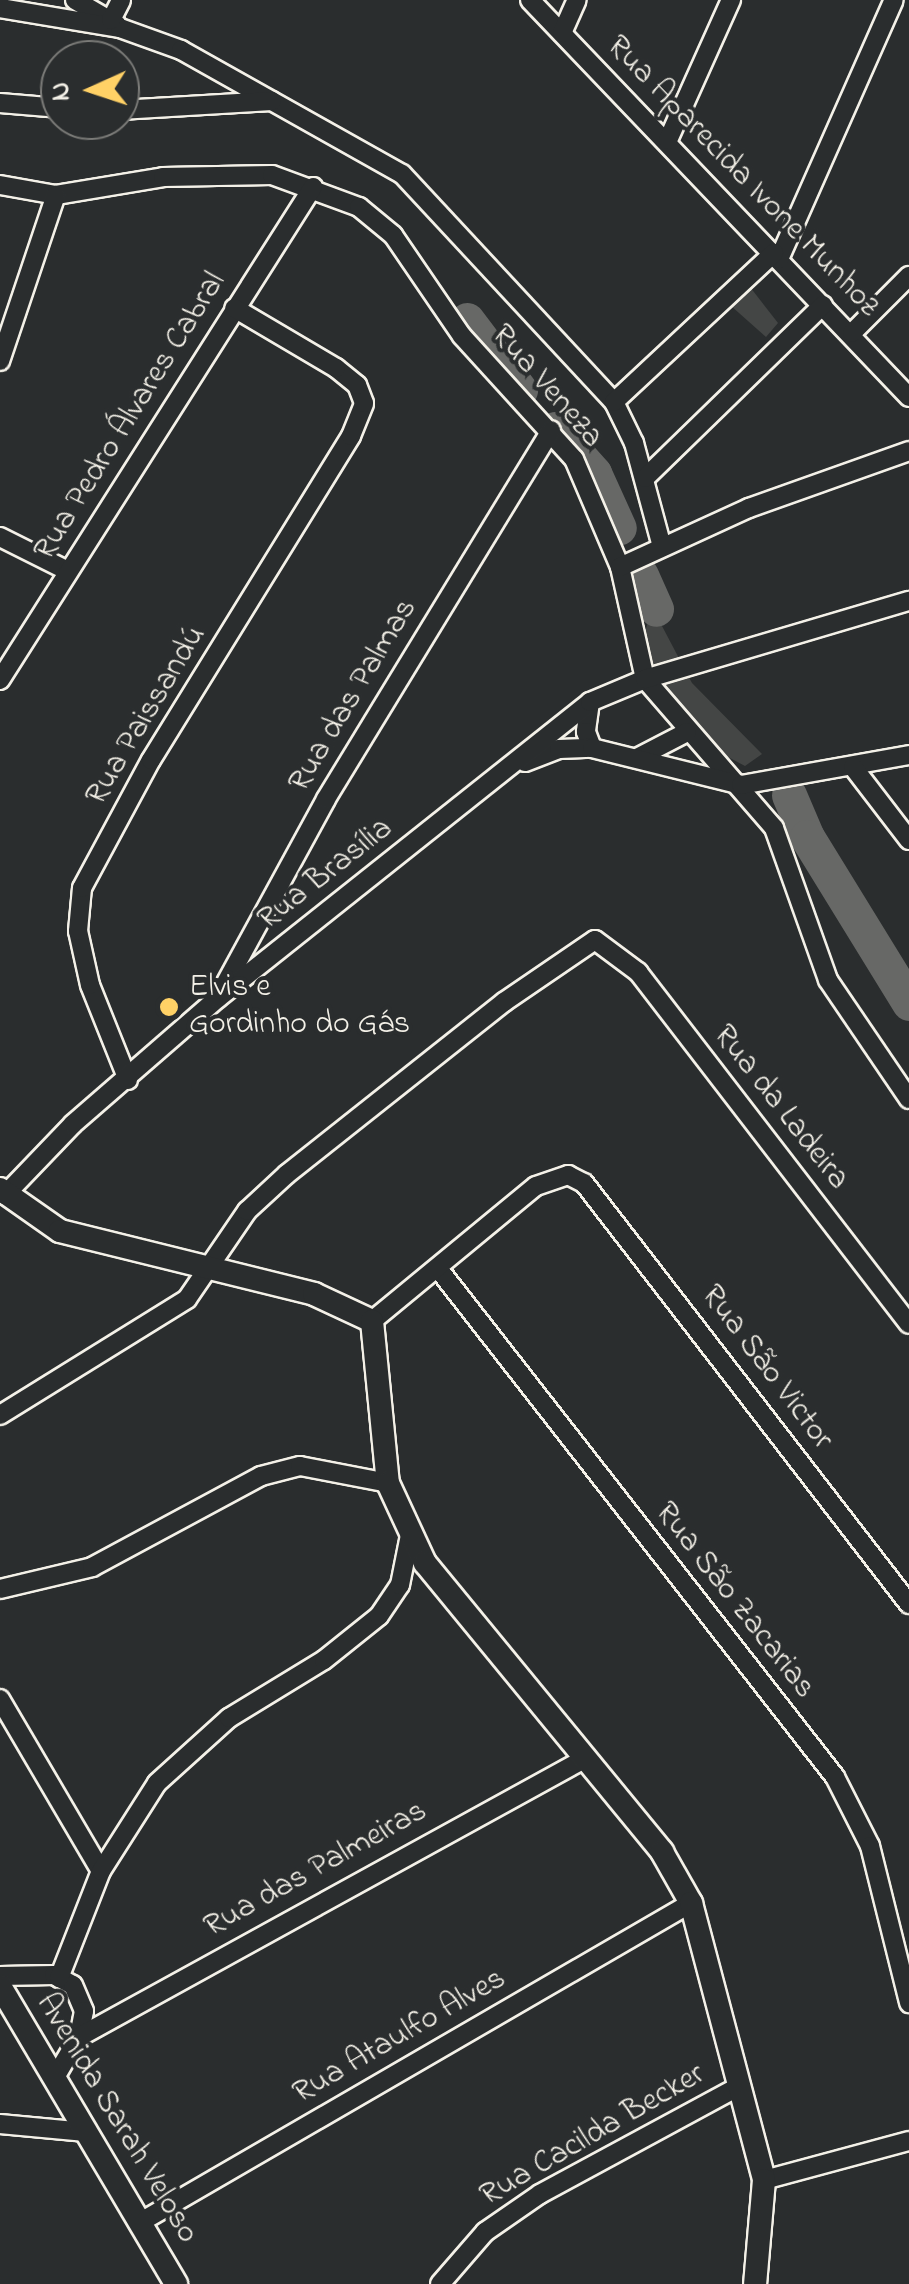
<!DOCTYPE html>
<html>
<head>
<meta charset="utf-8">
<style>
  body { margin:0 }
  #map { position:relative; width:909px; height:2284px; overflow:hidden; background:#2a2d2e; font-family:"Indie Flower",sans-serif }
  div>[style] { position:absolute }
  .green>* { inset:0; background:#444645 }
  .river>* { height:35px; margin:-17.5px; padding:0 17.5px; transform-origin:17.5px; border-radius:17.5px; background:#676866 }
  .roads { filter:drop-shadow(2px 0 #f4f1e8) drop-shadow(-2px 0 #f4f1e8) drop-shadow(0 2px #f4f1e8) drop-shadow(0 -2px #f4f1e8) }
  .street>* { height:18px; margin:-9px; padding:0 9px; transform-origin:9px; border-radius:9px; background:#2a2d2e }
  .secondary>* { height:22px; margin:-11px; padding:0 11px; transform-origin:11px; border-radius:11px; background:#2a2d2e }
  .dots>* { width:28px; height:28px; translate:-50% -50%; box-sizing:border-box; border:5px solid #2a2d2e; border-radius:50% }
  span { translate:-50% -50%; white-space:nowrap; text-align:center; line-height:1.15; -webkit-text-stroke:8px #2a2d2e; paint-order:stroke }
  .street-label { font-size:32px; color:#f4f1e8 }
  .poi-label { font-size:32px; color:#f4f1e8 }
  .left { translate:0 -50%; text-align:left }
  .north { position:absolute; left:40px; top:40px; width:100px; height:100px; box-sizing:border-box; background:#2a2d2e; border:2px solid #7b7b78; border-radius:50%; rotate:267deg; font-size:28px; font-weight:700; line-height:40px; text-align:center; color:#f4f1e8 }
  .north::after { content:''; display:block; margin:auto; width:35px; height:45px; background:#ffd166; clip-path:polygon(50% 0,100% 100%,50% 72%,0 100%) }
</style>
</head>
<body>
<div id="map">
  <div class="green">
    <i style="clip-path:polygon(750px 287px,778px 323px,766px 337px,730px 305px)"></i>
    <i style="clip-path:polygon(652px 607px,692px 683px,762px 754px,745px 766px,711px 748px,639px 654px)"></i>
  </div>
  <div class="river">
    <i style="left:467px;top:320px;width:88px;rotate:52.9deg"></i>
    <i style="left:555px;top:429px;width:59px;rotate:48.4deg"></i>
    <i style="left:594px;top:473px;width:60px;rotate:65.6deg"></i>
    <i style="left:641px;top:575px;width:37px;rotate:66deg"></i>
    <i style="left:789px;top:795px;width:46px;rotate:66.8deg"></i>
    <i style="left:807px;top:837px;width:195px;rotate:58.4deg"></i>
  </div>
  <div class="roads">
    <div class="street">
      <i style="left:75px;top:0;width:48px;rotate:30.3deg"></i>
      <i style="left:530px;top:0;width:549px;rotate:46.33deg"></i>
      <i style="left:0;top:8px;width:122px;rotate:9.5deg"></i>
      <i style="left:120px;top:28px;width:65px;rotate:19.8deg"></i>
      <i style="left:181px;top:50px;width:253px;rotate:29.3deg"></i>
      <i style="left:402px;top:174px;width:311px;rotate:47.1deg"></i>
      <i style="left:614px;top:402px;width:46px;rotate:64deg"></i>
      <i style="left:634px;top:443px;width:108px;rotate:74.9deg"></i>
      <i style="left:111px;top:20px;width:22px;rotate:-63deg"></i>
      <i style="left:562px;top:33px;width:36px;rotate:-66deg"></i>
      <i style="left:0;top:103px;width:60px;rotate:4.8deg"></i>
      <i style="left:120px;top:110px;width:152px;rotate:-3.4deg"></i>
      <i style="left:668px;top:140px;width:154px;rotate:-65.8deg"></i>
      <i style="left:0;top:185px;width:57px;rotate:10.1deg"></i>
      <i style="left:56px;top:195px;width:109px;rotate:-9.5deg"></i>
      <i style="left:163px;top:177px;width:109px;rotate:-1.1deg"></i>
      <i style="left:272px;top:175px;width:93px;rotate:20.2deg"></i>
      <i style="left:359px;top:207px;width:44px;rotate:39.5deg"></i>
      <i style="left:393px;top:235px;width:122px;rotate:55.7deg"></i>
      <i style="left:462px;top:336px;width:166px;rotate:47.7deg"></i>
      <i style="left:574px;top:459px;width:117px;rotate:66.9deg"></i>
      <i style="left:620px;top:567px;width:115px;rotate:77.4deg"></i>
      <i style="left:645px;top:679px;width:197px;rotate:49.1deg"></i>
      <i style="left:774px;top:828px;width:161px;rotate:70.4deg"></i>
      <i style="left:828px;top:980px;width:144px;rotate:55.8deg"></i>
      <i style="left:779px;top:259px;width:283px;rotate:-66.1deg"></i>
      <i style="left:852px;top:333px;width:81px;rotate:-45deg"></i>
      <i style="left:0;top:361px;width:175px;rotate:-71.4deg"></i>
      <i style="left:614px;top:402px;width:219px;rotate:-43deg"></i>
      <i style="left:645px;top:478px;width:248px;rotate:-44.2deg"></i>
      <i style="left:0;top:537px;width:76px;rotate:26.6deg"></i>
      <i style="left:620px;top:567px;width:142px;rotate:-24.6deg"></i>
      <i style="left:749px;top:508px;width:170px;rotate:-19.6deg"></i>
      <i style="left:0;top:680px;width:584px;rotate:-57.59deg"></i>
      <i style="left:590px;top:702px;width:30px;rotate:98deg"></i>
      <i style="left:586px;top:732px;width:17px;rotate:69deg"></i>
      <i style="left:637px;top:758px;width:56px;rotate:-27.5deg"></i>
      <i style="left:525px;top:762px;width:36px;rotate:-21deg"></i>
      <i style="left:559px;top:749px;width:33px;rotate:-2deg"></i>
      <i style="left:592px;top:748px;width:154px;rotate:13.9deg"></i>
      <i style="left:741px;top:785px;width:171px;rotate:-10.1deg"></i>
      <i style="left:853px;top:767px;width:92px;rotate:52.5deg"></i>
      <i style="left:222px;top:990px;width:217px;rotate:-61.4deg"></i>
      <i style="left:326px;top:799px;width:432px;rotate:-58.6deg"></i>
      <i style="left:128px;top:1080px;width:102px;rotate:-111.8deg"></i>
      <i style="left:90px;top:985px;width:55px;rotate:-102.5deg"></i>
      <i style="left:78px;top:931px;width:43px;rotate:-84.7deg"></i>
      <i style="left:82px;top:888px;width:145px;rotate:-61.7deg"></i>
      <i style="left:151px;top:760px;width:381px;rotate:-58.3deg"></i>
      <i style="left:351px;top:436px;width:35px;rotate:-68deg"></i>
      <i style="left:364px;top:403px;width:19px;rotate:-111deg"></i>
      <i style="left:357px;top:385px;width:27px;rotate:-141deg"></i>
      <i style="left:336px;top:368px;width:118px;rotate:-149.5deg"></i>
      <i style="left:5px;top:1195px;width:98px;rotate:-46.2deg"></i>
      <i style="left:73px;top:1124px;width:192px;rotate:-41deg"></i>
      <i style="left:218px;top:998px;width:475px;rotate:-38.5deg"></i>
      <i style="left:590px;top:702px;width:60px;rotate:-22.7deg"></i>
      <i style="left:645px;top:679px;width:275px;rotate:-16.5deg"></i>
      <i style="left:440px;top:1271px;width:642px;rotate:52.02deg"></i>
      <i style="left:835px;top:1777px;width:77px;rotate:63.1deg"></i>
      <i style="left:870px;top:1846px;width:162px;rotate:76deg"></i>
      <i style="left:372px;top:1321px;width:212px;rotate:-39.5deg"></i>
      <i style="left:536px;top:1186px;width:34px;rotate:-19deg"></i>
      <i style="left:568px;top:1175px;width:18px;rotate:27deg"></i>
      <i style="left:584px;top:1183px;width:532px;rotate:52.33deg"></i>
      <i style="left:0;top:1415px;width:220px;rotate:-31.8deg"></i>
      <i style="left:187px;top:1299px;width:107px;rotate:-55.7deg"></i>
      <i style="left:247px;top:1211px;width:54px;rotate:-42.8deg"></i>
      <i style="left:287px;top:1174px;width:277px;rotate:-38.4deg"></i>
      <i style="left:504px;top:1002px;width:110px;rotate:-34.3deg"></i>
      <i style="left:595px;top:940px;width:54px;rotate:36.7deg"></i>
      <i style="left:638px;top:972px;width:444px;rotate:52.4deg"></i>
      <i style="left:0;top:1589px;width:95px;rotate:-13.4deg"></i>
      <i style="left:92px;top:1567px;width:192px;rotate:-28.3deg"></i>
      <i style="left:261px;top:1476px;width:40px;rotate:-14.4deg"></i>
      <i style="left:300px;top:1466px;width:90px;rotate:10.9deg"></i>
      <i style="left:0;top:1699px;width:199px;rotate:59.6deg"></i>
      <i style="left:0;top:1976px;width:54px;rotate:-1.1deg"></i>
      <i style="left:54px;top:1975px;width:21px;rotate:28deg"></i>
      <i style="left:73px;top:1985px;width:28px;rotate:67deg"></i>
      <i style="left:84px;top:2011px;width:26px;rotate:101deg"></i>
      <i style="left:79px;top:2037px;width:49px;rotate:120.8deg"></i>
      <i style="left:59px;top:1978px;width:115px;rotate:-68.6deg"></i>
      <i style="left:101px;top:1871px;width:104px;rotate:-57.5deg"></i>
      <i style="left:157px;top:1783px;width:97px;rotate:-42.1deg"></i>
      <i style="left:229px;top:1718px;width:111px;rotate:-31.4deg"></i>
      <i style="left:324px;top:1660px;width:70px;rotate:-38.7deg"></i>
      <i style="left:379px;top:1616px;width:37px;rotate:-56deg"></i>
      <i style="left:400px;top:1585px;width:51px;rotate:-78.7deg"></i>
      <i style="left:79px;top:2037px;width:576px;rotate:-28.83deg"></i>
      <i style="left:0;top:2124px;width:86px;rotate:5.3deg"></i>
      <i style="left:764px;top:2180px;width:150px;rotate:-15.1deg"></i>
      <i style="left:139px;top:2223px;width:638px;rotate:-30.1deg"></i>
      <i style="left:440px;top:2284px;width:69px;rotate:-49.1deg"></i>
      <i style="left:485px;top:2232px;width:67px;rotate:-34.6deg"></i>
      <i style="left:540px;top:2194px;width:225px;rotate:-28.4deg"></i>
    </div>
    <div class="secondary">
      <i style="left:0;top:1189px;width:73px;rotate:35deg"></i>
      <i style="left:60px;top:1231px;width:262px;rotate:13.9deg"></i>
      <i style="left:314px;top:1294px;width:64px;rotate:25deg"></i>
      <i style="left:372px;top:1321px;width:163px;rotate:84.4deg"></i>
      <i style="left:388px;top:1483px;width:88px;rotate:65.2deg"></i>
      <i style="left:425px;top:1563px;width:374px;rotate:50.6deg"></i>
      <i style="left:662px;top:1852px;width:59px;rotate:60.4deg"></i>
      <i style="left:691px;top:1903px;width:286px;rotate:75.2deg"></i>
      <i style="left:764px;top:2180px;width:104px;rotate:94.9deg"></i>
      <i style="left:0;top:1986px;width:346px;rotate:59.4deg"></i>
    </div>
  </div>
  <div class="dots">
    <i style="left:169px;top:1007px;background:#ffd166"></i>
  </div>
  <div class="street-label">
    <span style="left:742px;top:177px;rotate:46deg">Rua Aparecida Ivone Munhoz</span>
    <span style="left:546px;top:387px;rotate:49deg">Rua Veneza</span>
    <span style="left:131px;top:417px;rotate:-58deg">Rua Pedro Álvares Cabral</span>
    <span style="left:354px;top:696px;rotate:-59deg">Rua das Palmas</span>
    <span style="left:147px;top:716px;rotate:-59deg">Rua Paissandú</span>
    <span style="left:326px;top:875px;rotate:-38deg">Rua Brasília</span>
    <span style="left:780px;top:1108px;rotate:52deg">Rua da Ladeira</span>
    <span style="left:766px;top:1368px;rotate:53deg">Rua São Victor</span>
    <span style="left:734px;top:1601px;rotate:52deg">Rua São Zacarias</span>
    <span style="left:316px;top:1870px;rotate:-29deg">Rua das Palmeiras</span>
    <span style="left:400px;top:2037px;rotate:-30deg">Rua Ataulfo Alves</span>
    <span style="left:116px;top:2119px;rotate:59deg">Avenida Sarah Veloso</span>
    <span style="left:593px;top:2136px;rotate:-30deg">Rua Cacilda Becker</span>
  </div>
  <div class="poi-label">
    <span class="left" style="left:189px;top:1007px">Elvis e<br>Gordinho do Gás</span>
  </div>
  <div class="north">N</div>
</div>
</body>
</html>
